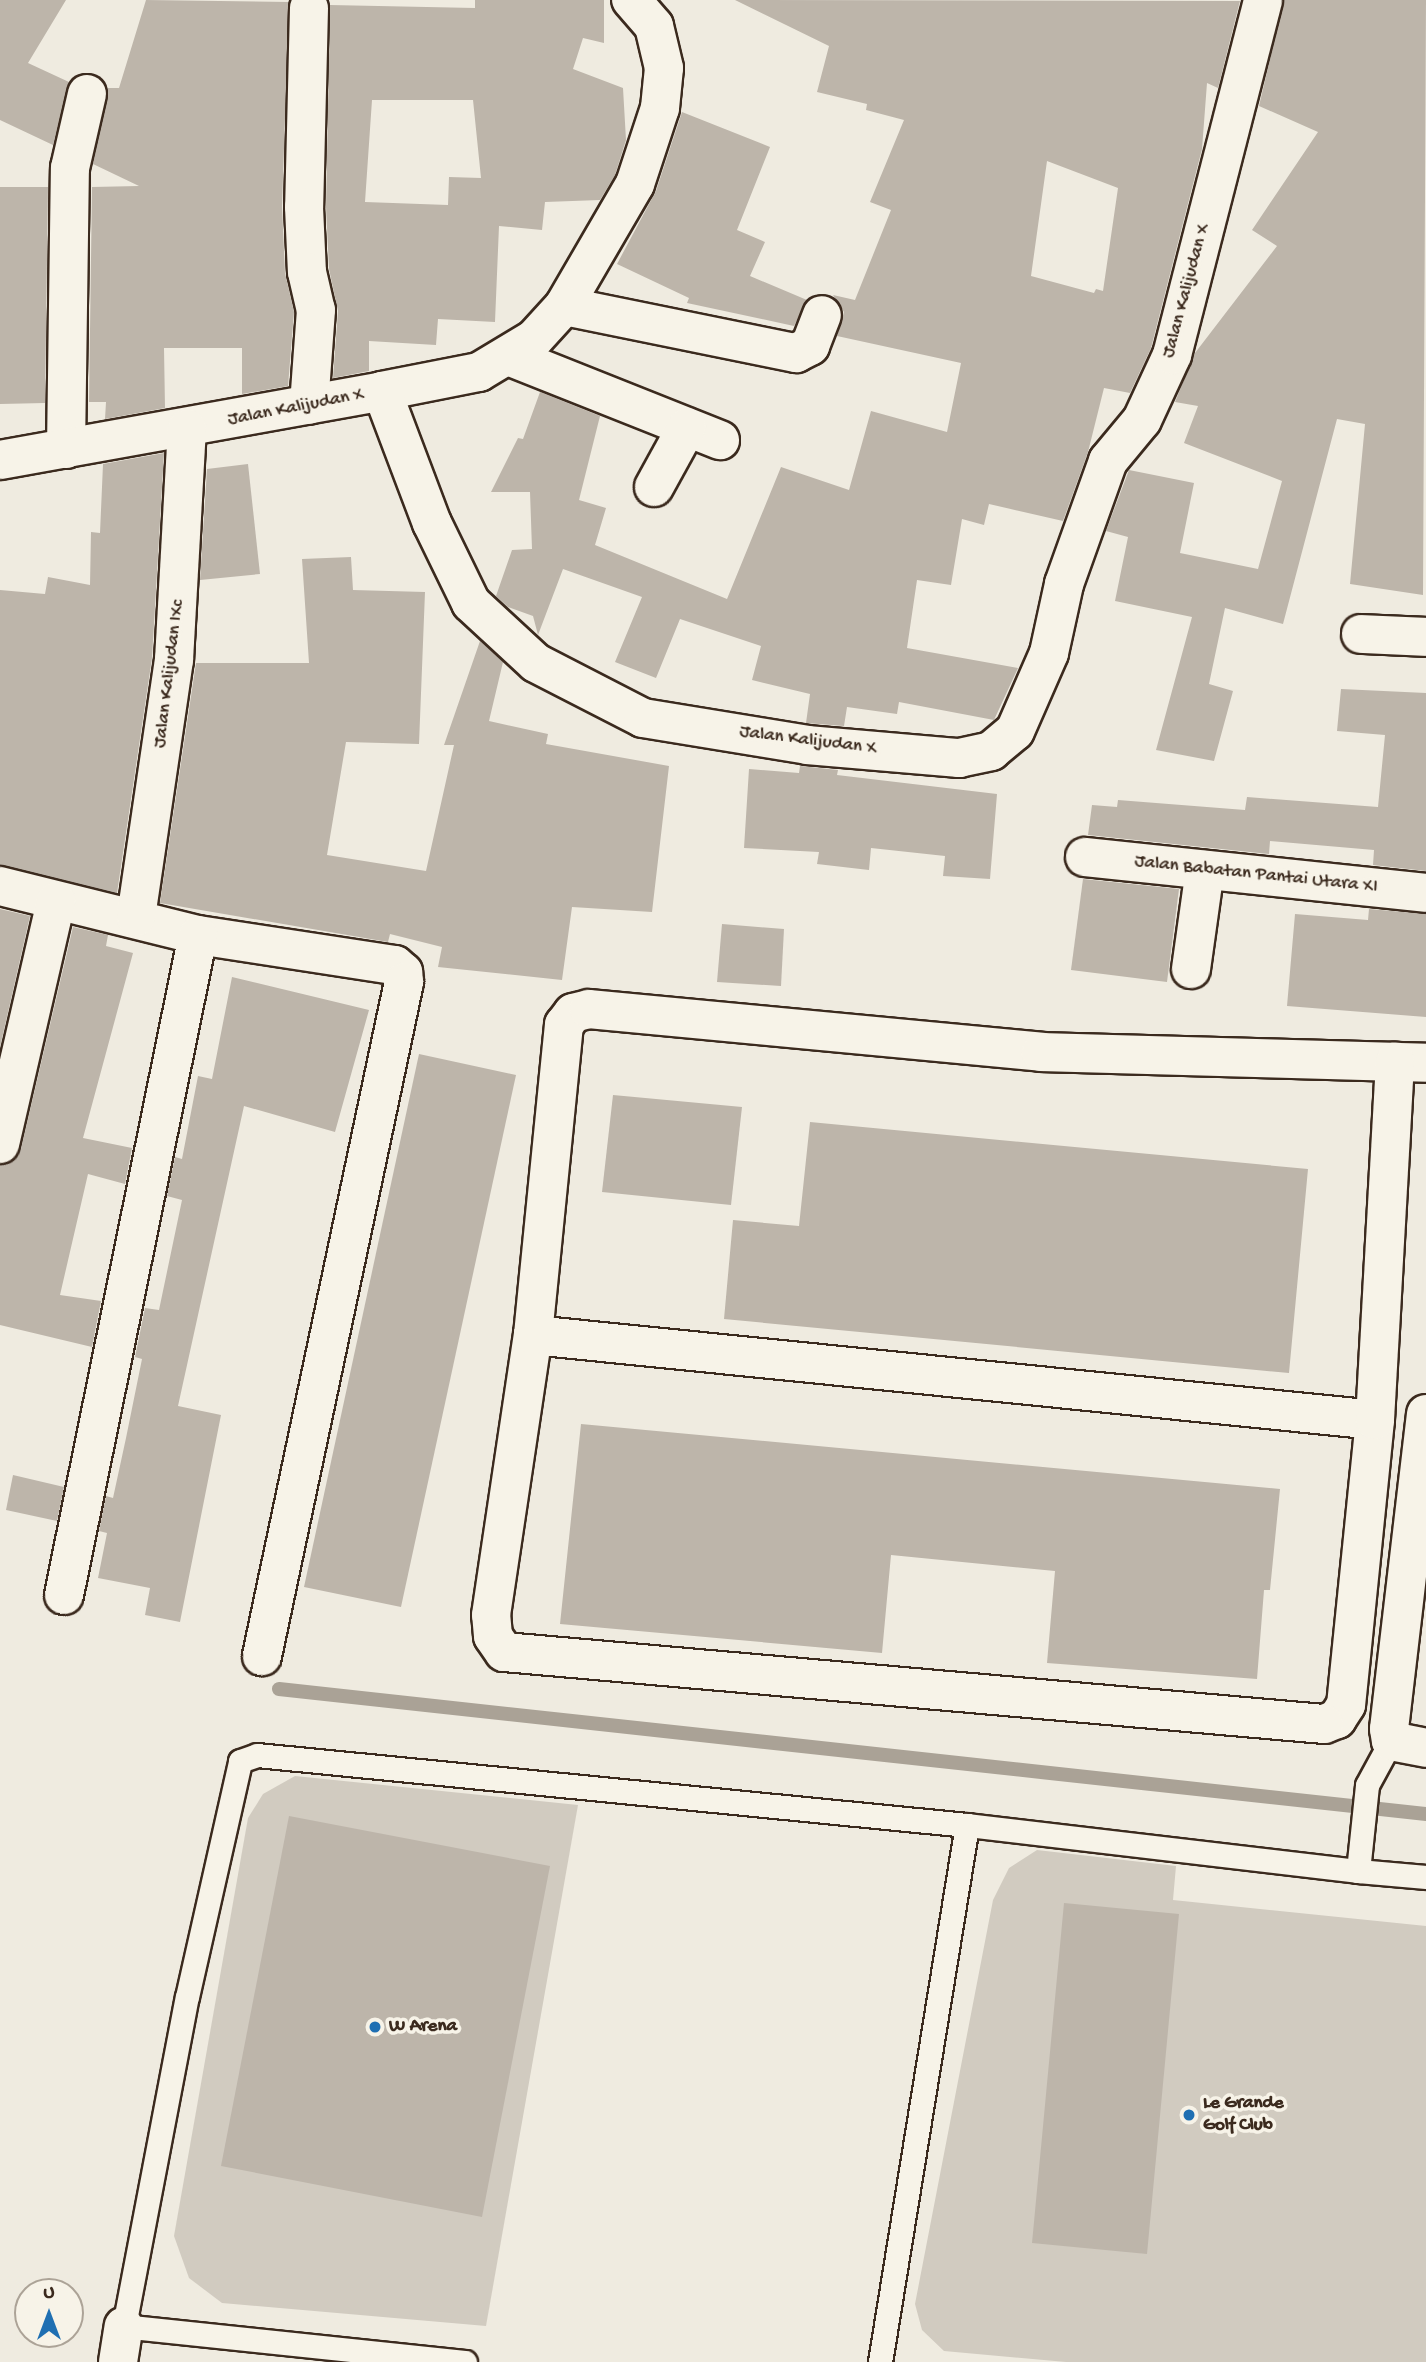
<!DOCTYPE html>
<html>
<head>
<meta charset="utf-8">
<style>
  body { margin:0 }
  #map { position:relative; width:1426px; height:2362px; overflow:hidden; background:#efebe0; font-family:"Gochi Hand",sans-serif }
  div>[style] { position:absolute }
  .green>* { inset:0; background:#d1cbc0 }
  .stream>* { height:14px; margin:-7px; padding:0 7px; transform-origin:7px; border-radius:7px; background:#aaa296 }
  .building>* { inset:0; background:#bdb5aa }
  .roads { filter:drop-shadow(2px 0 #3b2a1e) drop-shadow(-2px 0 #3b2a1e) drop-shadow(0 2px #3b2a1e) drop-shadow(0 -2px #3b2a1e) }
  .lane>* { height:23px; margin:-11.5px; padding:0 11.5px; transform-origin:11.5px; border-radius:11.5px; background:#f7f3e8 }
  .street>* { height:38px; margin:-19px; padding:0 19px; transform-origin:19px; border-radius:19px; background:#f7f3e8 }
  .dots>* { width:19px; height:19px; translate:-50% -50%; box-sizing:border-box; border:4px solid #f7f3e8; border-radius:50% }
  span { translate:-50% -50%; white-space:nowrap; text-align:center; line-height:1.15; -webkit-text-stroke:7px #f7f3e8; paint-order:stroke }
  .street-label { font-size:19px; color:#3b2a1e }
  .poi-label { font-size:19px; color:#3b2a1e; font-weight:700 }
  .left { translate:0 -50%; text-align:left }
  .north { position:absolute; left:14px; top:2278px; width:70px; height:70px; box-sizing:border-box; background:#f7f3e8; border:2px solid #aca397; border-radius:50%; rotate:0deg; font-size:19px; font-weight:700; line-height:28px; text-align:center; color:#3b2a1e }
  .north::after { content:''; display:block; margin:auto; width:24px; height:32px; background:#1f6fb2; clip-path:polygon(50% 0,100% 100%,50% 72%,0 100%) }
</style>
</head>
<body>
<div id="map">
  <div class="green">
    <i style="clip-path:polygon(295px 1776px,578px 1805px,486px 2326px,222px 2303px,189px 2278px,174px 2236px,248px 1818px,263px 1794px)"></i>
    <i style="clip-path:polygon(1037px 1850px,1176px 1866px,1173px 1900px,1426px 1926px,1426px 2362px,1066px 2362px,944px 2351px,922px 2330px,915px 2304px,993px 1900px,1009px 1868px)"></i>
  </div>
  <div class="stream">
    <i style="left:279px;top:1689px;width:1154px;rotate:6.22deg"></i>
  </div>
  <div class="building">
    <i style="clip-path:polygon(0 0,66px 0,28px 63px,69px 82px,53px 145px,0 120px)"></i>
    <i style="clip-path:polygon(146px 0,289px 2px,282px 206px,285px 273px,294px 312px,288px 386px,242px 394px,242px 348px,164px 348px,165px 408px,105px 419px,106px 402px,89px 402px,92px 187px,139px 186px,93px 164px,108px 88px,119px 88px)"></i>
    <i style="clip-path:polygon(evenodd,475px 0,604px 0,604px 43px,583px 38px,573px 69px,623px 88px,626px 140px,615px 175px,600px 200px,545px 202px,542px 230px,499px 226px,495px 322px,438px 319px,436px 345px,369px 341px,369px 371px,333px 378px,338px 311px,329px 269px,326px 207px,330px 5px,475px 8px,475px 0,372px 100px,473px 100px,481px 178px,449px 177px,448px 205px,365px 202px,372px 100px)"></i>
    <i style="clip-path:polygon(evenodd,735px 0,1240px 1px,1218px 88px,1207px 83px,1202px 149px,1151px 348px,1130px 393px,1104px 388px,1088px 452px,1063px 521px,989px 504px,984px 525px,962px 519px,951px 585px,917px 580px,907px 648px,1018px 668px,994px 720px,899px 702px,897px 714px,847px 707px,844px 726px,806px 723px,810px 694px,752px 680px,761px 646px,680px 619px,656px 678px,615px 662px,642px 597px,563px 569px,538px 635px,533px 616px,508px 607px,496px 596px,512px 550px,532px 549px,530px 492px,491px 492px,518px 438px,523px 439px,540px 392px,600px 416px,579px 500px,606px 508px,595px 545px,727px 599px,781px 467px,849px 490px,871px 411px,947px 432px,961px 363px,837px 336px,844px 312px,833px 295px,855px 300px,891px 210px,870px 202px,904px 120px,866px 110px,867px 104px,817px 92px,829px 46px,735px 0,1047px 161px,1118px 188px,1103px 291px,1096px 289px,1094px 293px,1031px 276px,1047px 161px)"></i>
    <i style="clip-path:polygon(1284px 0,1426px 0,1423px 595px,1350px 584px,1365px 424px,1337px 419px,1283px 624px,1225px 608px,1209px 684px,1233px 691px,1214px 761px,1156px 750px,1192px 617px,1115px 601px,1128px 537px,1106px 531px,1129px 470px,1194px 483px,1180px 553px,1258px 569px,1282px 481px,1184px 443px,1198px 406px,1175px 402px,1195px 353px,1277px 246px,1252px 230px,1318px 132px,1259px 106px)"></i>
    <i style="clip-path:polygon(682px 112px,770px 147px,737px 230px,765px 242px,750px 276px,807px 300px,794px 326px,687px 303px,689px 298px,617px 264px,656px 191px)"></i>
    <i style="clip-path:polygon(0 187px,48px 187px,45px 403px,0 404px)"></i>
    <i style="clip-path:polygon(164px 453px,152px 658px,117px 893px,0 865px,0 590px,45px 594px,48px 577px,90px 585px,91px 532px,100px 533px,103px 464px)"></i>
    <i style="clip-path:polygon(248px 464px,260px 574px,200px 580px,207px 469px)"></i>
    <i style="clip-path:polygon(351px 557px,353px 590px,425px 592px,419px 744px,346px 742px,327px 855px,426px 871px,454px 745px,444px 745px,480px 641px,503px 662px,489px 721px,548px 734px,546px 744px,669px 766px,652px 912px,572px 907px,562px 980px,438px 967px,442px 947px,390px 934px,388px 942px,160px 903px,196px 663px,309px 663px,302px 559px)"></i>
    <i style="clip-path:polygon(1341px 689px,1426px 693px,1426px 871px,1373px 865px,1374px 850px,1270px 841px,1269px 854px,1088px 835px,1092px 805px,1117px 807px,1118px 800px,1245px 810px,1247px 797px,1378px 807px,1385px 735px,1337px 731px)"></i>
    <i style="clip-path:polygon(800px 766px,838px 770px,837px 775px,997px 794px,990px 879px,943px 876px,945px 856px,871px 848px,869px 870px,817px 864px,819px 852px,744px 848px,749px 769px,799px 773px)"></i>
    <i style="clip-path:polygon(1083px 879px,1179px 889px,1167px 982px,1071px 970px)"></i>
    <i style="clip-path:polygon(0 909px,30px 916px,0 1047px)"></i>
    <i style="clip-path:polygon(1369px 909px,1426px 914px,1426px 1017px,1287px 1006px,1295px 914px,1368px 920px)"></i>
    <i style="clip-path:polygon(722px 924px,784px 929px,781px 986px,717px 982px)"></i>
    <i style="clip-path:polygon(73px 927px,108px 935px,106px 946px,133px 953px,83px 1138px,132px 1148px,125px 1184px,88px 1174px,60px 1295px,101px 1301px,92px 1347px,0 1325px,0 1165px,15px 1159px,21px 1149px)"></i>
    <i style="clip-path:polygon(232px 977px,369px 1010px,335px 1132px,244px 1106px,178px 1406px,221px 1415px,180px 1622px,145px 1615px,150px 1588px,98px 1578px,107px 1533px,99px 1531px,106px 1496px,113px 1498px,126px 1438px,142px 1359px,135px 1357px,145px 1308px,159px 1310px,182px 1200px,167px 1196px,175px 1157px,182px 1159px,198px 1076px,212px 1079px)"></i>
    <i style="clip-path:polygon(419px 1054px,516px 1075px,401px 1607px,304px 1587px)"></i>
    <i style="clip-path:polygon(613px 1095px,742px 1107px,731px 1205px,602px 1192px)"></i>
    <i style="clip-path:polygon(810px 1122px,1308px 1169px,1289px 1373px,724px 1319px,733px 1220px,799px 1226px)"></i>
    <i style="clip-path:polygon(581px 1424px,1280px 1489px,1270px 1590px,1264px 1590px,1257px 1679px,1047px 1663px,1055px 1571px,891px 1555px,882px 1653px,560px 1624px)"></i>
    <i style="clip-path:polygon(13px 1475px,64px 1487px,57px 1521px,6px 1510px)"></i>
    <i style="clip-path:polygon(289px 1816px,550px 1866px,482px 2217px,221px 2166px)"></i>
    <i style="clip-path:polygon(1064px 1903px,1179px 1914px,1147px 2254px,1032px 2243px)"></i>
  </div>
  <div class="roads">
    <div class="lane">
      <i style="left:1358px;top:1871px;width:68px;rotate:5deg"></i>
      <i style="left:465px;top:2362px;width:343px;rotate:-174deg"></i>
      <i style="left:124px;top:2326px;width:335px;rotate:-79.2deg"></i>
      <i style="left:187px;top:1997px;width:242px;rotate:-77.3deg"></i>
      <i style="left:240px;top:1761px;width:18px;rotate:-19deg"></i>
      <i style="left:257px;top:1755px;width:713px;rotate:5.63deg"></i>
      <i style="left:967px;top:1825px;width:394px;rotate:6.7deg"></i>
      <i style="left:1358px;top:1871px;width:86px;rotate:-84deg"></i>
      <i style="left:1367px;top:1785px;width:50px;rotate:-61.4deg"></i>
      <i style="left:880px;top:2362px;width:544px;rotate:-80.8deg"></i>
    </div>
    <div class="street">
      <i style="left:309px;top:8px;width:199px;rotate:91.4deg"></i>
      <i style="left:304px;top:207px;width:65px;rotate:87.4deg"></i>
      <i style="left:307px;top:272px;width:39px;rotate:77deg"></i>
      <i style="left:316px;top:310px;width:95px;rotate:94.2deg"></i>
      <i style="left:564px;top:306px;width:141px;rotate:-59.8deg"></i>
      <i style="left:635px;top:184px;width:80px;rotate:-71.8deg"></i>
      <i style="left:660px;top:108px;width:40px;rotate:-84.3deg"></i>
      <i style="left:664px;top:68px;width:43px;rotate:-103.4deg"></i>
      <i style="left:654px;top:26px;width:35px;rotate:-131deg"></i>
      <i style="left:511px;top:357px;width:225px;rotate:21.7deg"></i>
      <i style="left:382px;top:391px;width:99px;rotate:-11.1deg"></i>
      <i style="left:479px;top:372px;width:64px;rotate:-31deg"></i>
      <i style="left:534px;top:339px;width:45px;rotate:-47.7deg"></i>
      <i style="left:564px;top:306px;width:237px;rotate:11.5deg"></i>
      <i style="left:796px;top:353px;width:16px;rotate:-27deg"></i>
      <i style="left:810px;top:346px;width:33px;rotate:-69deg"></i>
      <i style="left:66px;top:449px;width:281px;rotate:-89.2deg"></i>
      <i style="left:70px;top:168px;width:76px;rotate:-77.1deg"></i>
      <i style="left:0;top:460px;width:388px;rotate:-10.2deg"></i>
      <i style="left:382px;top:391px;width:141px;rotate:69.3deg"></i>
      <i style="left:432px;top:523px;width:89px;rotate:64deg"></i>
      <i style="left:471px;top:603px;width:88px;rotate:42.7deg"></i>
      <i style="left:536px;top:663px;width:120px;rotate:27.2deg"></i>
      <i style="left:643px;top:718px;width:166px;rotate:9.3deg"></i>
      <i style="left:807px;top:745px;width:153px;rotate:4.9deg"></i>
      <i style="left:959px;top:758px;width:33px;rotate:-12deg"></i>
      <i style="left:991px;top:751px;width:31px;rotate:-40deg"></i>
      <i style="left:1015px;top:731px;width:85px;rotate:-66.4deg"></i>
      <i style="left:1049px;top:653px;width:71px;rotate:-77.7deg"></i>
      <i style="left:1064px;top:584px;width:131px;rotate:-70.3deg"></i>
      <i style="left:1108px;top:461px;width:53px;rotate:-50.3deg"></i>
      <i style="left:1142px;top:420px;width:72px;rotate:-65.2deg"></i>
      <i style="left:1172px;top:355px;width:366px;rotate:-75.6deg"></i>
      <i style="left:654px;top:487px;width:68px;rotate:-61.2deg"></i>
      <i style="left:1361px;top:634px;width:65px;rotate:2.6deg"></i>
      <i style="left:1085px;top:857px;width:343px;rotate:6deg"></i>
      <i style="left:0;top:886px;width:204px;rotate:13.9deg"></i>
      <i style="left:198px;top:935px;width:199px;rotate:8.7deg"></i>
      <i style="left:395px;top:965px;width:11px;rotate:41deg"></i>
      <i style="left:403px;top:972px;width:10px;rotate:84deg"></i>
      <i style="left:404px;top:982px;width:689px;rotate:101.9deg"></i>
      <i style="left:136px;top:917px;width:260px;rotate:-81.6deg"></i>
      <i style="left:174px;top:660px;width:232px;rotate:-86.8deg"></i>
      <i style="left:1191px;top:969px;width:100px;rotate:-82deg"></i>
      <i style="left:0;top:1144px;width:249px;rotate:-77deg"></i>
      <i style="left:533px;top:1335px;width:846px;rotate:5.76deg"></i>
      <i style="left:1375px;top:1420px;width:286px;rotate:95.8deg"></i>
      <i style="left:1346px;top:1705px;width:17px;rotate:123deg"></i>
      <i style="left:1337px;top:1719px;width:14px;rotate:159deg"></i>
      <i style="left:1324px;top:1724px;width:823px;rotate:-174.98deg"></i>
      <i style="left:504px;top:1652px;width:19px;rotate:-125deg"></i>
      <i style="left:493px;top:1636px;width:21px;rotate:-95deg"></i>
      <i style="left:491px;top:1615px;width:283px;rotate:-81.5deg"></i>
      <i style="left:533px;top:1335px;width:312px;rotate:-84.3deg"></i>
      <i style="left:564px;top:1025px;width:15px;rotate:-53deg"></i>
      <i style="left:573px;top:1013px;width:16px;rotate:-14deg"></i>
      <i style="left:589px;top:1009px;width:454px;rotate:5.4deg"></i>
      <i style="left:1041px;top:1052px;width:385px;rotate:1.6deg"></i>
      <i style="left:1426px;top:1414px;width:317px;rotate:96.7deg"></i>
      <i style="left:1389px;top:1729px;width:12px;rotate:81deg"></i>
      <i style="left:1391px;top:1741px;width:36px;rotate:11deg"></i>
      <i style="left:1375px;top:1420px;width:359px;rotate:-86.8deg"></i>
      <i style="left:64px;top:1595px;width:673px;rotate:-78.52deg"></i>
      <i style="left:118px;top:2362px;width:36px;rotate:-81deg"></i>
    </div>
  </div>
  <div class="dots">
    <i style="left:375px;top:2027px;background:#1f6fb2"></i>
    <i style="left:1189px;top:2115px;background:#1f6fb2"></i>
  </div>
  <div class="street-label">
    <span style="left:1187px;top:291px;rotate:-75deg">Jalan Kalijudan X</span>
    <span style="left:296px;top:408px;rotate:-11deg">Jalan Kalijudan X</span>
    <span style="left:170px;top:674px;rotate:-83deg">Jalan Kalijudan IXc</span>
    <span style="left:808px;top:741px;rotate:7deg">Jalan Kalijudan X</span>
    <span style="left:1256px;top:875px;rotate:6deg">Jalan Babatan Pantai Utara XI</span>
  </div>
  <div class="poi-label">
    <span class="left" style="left:389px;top:2027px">W Arena</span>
    <span class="left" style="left:1203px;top:2115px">Le Grande<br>Golf Club</span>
  </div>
  <div class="north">U</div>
</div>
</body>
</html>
